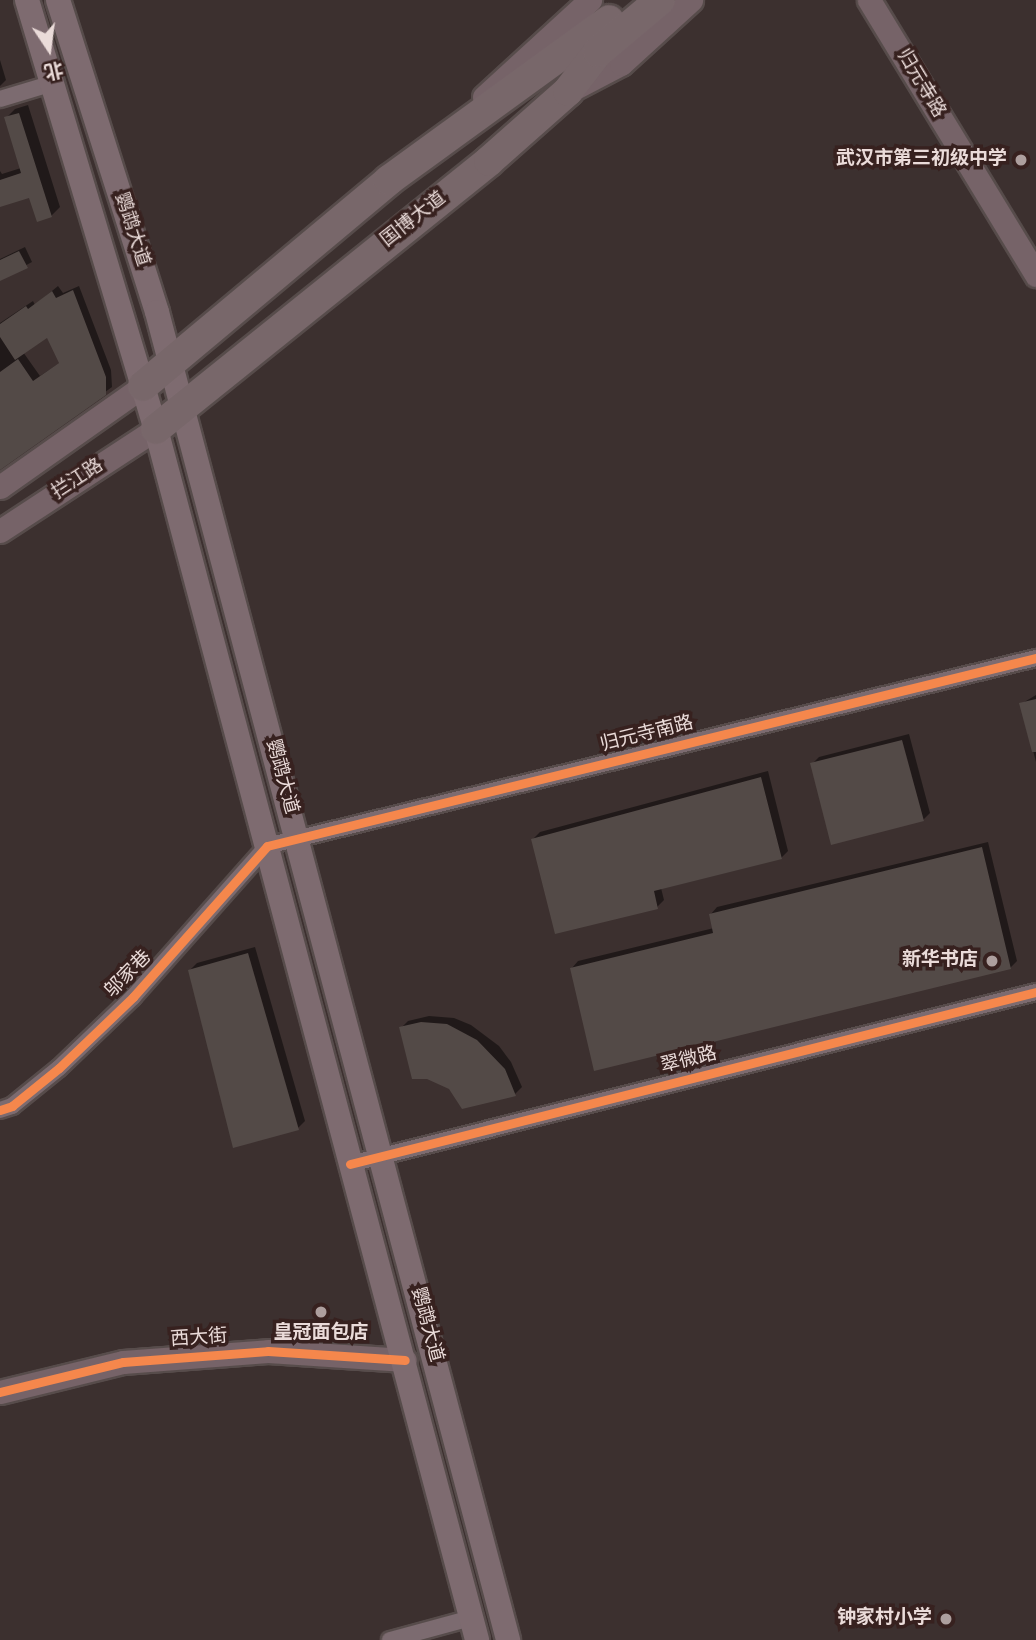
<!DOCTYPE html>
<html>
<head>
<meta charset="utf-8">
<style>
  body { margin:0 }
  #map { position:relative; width:1036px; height:1640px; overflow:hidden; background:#3c302f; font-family:Overpass,"Noto Sans SC",sans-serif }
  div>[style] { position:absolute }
  .shadow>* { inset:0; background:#0007 }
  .building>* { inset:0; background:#534a47 }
  .roads { filter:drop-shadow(2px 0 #574c4b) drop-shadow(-2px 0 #574c4b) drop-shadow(0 2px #574c4b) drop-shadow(0 -2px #574c4b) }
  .street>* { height:16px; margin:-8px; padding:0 8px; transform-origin:8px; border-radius:8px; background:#7c6b70 }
  .secondary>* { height:23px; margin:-11.5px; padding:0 11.5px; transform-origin:11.5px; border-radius:11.5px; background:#766368 }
  .primary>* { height:24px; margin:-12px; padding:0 12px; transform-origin:12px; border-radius:12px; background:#7e6b70 }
  .highway>* { height:30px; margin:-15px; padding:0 15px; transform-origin:15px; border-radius:15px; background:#78676a }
  .cycleway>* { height:9px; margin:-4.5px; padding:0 4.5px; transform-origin:4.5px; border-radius:4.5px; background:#f5874c }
  .dots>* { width:19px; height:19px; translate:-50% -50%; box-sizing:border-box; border:4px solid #37211f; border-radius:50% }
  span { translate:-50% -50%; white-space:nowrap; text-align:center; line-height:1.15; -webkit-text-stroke:7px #37211f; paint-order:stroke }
  .street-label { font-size:19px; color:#eadbd9 }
  .poi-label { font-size:19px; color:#eadbd9; font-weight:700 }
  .right { translate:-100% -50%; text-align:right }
  .north { position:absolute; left:14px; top:14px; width:70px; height:70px; -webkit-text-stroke:5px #37211f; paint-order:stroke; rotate:167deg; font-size:19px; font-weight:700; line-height:28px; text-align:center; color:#eadbd9 }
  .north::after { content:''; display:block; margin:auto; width:24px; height:32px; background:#eadbd9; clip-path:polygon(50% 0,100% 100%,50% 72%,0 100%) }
</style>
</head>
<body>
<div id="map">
  <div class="shadow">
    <i style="clip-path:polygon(0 60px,6px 80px,0 86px)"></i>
    <i style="clip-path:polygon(28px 105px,60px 207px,51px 216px,30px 196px,0 205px,0 171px,2px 174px,21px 168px,6px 118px,15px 109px)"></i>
    <i style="clip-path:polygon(25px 247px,32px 262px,0 279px,0 259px)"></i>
    <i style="clip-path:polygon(evenodd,58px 286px,63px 293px,79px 286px,111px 370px,112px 387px,0 469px,0 323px,33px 301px,35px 305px,58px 286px,48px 336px,61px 362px,40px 376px,23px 352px,48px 336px)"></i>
    <i style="clip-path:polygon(1036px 695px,1036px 762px,1021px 704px)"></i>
    <i style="clip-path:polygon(909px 734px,930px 813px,923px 820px,812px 764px,819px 757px)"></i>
    <i style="clip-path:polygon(768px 771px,788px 851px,781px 858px,661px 888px,664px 900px,657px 907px,533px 839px,540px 832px)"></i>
    <i style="clip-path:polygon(988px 842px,1017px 961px,1010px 968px,572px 968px,578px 961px,714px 928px,711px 914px,717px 907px)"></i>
    <i style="clip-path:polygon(255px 947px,305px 1121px,298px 1128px,190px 970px,197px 963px)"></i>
    <i style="clip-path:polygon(429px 1016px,454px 1018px,471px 1025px,499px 1046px,511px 1062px,522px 1087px,515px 1094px,450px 1088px,401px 1028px,408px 1021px)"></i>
  </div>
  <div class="building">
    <i style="clip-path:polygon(19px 113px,52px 217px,37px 222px,29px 198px,0 207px,0 180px,21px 173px,4px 117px)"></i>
    <i style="clip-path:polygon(19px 251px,28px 268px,0 281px,0 260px)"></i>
    <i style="clip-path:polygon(73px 290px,106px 377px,106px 395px,0 470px,0 372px,18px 359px,33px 381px,59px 363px,47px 338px,15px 360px,0 337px,0 324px,26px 306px,28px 309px,52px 291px,56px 298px)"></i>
    <i style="clip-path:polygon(1036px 699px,1036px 752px,1032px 752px,1019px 703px)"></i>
    <i style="clip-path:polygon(902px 740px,924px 821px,831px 845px,810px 763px)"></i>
    <i style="clip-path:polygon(761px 777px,782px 859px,654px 891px,658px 909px,555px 934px,531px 839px)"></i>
    <i style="clip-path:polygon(982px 847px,1011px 969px,594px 1071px,570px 968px,713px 933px,709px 914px)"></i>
    <i style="clip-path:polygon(248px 953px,299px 1130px,233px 1148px,188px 970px)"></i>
    <i style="clip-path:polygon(421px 1022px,447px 1024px,477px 1040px,505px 1069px,516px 1096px,462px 1109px,449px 1089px,427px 1079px,412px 1079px,399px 1027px)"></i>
  </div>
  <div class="roads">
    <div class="street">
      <i style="left:0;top:99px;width:55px;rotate:-16.8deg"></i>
      <i style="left:0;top:1110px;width:13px;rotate:-18deg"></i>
      <i style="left:12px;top:1106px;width:60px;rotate:-39deg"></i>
      <i style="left:59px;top:1068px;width:103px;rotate:-43.8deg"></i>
      <i style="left:133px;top:997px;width:202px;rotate:-48.4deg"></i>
      <i style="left:267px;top:846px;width:792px;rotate:-13.74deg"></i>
      <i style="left:350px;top:1164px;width:707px;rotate:-14.08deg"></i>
      <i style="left:390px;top:1640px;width:84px;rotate:-15.2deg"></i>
    </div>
    <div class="secondary">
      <i style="left:869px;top:0;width:322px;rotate:58.7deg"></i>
      <i style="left:571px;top:90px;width:56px;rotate:-27.5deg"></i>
      <i style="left:621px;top:64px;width:95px;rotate:-42.4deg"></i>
      <i style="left:484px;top:97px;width:144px;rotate:-42.5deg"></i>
      <i style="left:0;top:487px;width:175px;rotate:-35.2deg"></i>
      <i style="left:0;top:531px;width:186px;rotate:-33.2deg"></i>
      <i style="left:0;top:1392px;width:127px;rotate:-13.7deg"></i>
      <i style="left:123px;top:1362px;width:145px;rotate:-4.3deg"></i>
      <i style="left:268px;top:1351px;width:137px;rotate:3.8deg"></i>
    </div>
    <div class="primary">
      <i style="left:27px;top:0;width:448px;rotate:73.3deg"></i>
      <i style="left:156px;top:429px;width:1253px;rotate:75.15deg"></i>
      <i style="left:58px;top:0;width:327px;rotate:72.4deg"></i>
      <i style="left:157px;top:312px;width:1374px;rotate:75.19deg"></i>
    </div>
    <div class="highway">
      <i style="left:143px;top:386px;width:321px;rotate:-39.9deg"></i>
      <i style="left:389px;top:180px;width:272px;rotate:-36deg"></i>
      <i style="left:156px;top:429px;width:427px;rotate:-38.8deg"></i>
      <i style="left:489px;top:161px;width:106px;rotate:-41.5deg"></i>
      <i style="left:568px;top:91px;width:49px;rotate:-52.4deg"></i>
      <i style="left:598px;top:52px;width:81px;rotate:-40deg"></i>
    </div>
  </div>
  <div class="cycleway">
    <i style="left:0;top:1110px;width:13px;rotate:-18deg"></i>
    <i style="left:12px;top:1106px;width:60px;rotate:-39deg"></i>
    <i style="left:59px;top:1068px;width:103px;rotate:-43.8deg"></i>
    <i style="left:133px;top:997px;width:202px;rotate:-48.4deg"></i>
    <i style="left:267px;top:846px;width:792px;rotate:-13.74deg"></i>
    <i style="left:350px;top:1164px;width:707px;rotate:-14.08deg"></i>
    <i style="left:0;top:1392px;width:127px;rotate:-13.7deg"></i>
    <i style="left:123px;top:1362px;width:145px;rotate:-4.3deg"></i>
    <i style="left:268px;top:1351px;width:137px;rotate:3.8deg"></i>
  </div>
  <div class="dots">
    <i style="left:1021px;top:160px;background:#ad9f9e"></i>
    <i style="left:992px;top:961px;background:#ad9f9e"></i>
    <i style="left:321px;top:1312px;background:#ad9f9e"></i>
    <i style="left:946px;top:1619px;background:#ad9f9e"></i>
  </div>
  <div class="street-label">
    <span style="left:920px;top:84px;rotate:59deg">归元寺路</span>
    <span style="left:414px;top:220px;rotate:-38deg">国博大道</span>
    <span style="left:131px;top:230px;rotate:72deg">鹦鹉大道</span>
    <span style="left:78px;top:480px;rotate:-33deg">拦江路</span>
    <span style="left:647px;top:735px;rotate:-14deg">归元寺南路</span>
    <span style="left:281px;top:777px;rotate:75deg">鹦鹉大道</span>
    <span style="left:129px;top:975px;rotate:-46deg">邬家巷</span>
    <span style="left:689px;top:1061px;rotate:-14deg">翠微路</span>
    <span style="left:426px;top:1325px;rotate:75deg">鹦鹉大道</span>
    <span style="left:199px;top:1339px;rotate:-4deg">西大街</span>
  </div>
  <div class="poi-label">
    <span class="right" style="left:1007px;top:160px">武汉市第三初级中学</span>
    <span class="right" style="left:978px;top:961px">新华书店</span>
    <span style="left:321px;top:1334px">皇冠面包店</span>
    <span class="right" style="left:932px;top:1619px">钟家村小学</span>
  </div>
  <div class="north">北</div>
</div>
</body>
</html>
